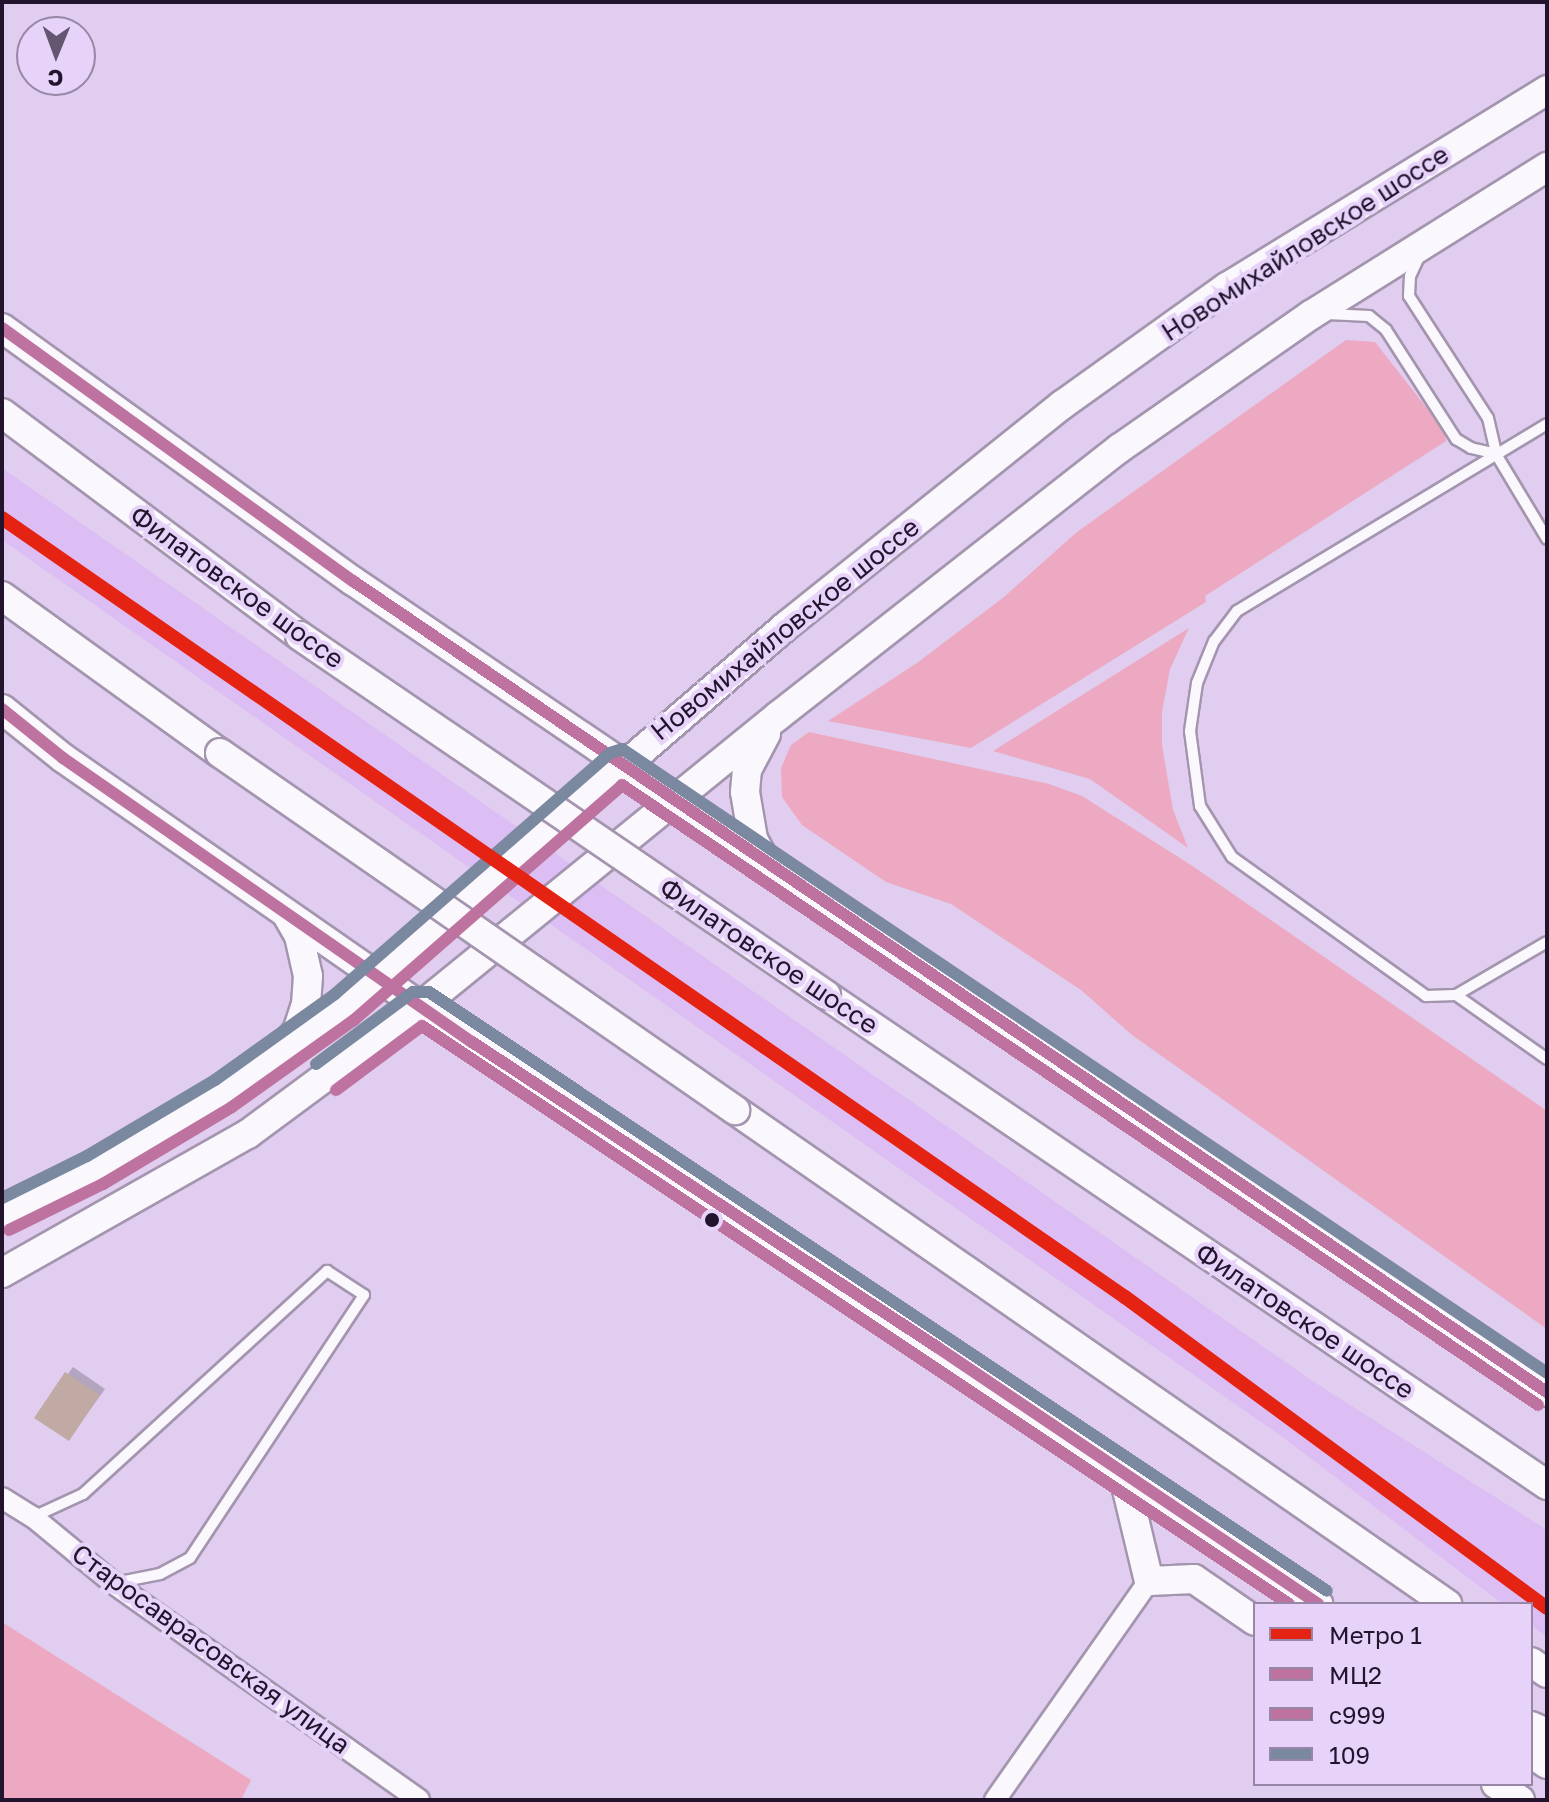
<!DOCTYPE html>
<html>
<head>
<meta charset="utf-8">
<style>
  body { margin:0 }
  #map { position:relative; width:1549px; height:1802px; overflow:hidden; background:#e0cdef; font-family:"Golos Text",sans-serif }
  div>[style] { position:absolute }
  .built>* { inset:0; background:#ddbef4 }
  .green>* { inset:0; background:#eca9c1 }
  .shadow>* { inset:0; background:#0003 }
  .building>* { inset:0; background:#c1aaa3 }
  .roads { filter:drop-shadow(2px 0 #a495af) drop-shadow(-2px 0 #a495af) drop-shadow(0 2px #a495af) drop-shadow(0 -2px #a495af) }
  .lane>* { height:10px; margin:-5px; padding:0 5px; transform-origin:5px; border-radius:5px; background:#faf8fd }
  .street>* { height:20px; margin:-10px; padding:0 10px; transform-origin:10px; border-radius:10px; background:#faf8fd }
  .secondary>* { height:28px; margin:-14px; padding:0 14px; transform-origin:14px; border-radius:14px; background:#faf8fd }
  .bridges { filter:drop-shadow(2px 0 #a495af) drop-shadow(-2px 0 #a495af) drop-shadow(0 2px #a495af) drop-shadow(0 -2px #a495af) }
  .secondary-bridge>* { height:28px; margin:-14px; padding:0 14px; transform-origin:14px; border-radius:14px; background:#faf8fd }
  .bus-1>* { height:12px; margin:-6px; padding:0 6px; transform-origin:6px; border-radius:6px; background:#bd72a0 }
  .bus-2>* { height:12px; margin:-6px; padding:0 6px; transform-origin:6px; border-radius:6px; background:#bd72a0 }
  .bus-3>* { height:12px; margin:-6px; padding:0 6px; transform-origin:6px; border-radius:6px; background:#7a88a0 }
  .metro-1>* { height:14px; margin:-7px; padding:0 7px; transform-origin:7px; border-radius:7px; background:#e42313 }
  .dots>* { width:22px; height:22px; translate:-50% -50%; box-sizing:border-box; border:4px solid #e7d2f9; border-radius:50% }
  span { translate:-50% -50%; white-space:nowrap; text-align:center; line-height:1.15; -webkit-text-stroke:8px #e7d2f9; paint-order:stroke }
  .street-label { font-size:26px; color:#22142c }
  .frame { position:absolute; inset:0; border:4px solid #22142c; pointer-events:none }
  .legend { position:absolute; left:1253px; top:1602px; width:280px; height:184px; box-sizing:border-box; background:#e7d2f9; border:2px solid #9886a7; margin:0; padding:10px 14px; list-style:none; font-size:24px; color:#22142c }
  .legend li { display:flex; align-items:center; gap:16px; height:40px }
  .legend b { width:40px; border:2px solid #9886a7 }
  .north { position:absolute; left:16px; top:16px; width:80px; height:80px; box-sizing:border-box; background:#e7d2f9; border:2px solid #9886a7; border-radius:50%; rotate:181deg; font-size:22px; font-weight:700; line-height:32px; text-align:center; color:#22142c }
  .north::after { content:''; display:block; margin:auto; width:28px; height:36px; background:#645570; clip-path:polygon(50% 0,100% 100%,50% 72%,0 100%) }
</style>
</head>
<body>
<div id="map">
  <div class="built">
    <i style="clip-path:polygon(2px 468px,1314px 1382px,1547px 1530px,1547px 1637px,1531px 1625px,1531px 1604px,1503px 1604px,1281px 1436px,2px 540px)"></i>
  </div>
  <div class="green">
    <i style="clip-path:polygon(1346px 340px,1375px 342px,1444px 430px,1446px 441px,1205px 596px,1206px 602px,971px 748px,828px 721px,917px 663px,1004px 597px,1077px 532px)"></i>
    <i style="clip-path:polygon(1189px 628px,1170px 669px,1162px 712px,1162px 745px,1173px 810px,1188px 848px,1090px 779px,993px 751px)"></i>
    <i style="clip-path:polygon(809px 732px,1049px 784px,1082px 796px,1194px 867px,1547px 1111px,1547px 1329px,1132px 1035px,1081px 990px,951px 904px,886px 882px,802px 825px,782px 797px,781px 768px,791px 745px)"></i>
    <i style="clip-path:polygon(2px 1622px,251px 1780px,241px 1800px,2px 1800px)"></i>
  </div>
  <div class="shadow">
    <i style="clip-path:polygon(73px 1367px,105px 1389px,69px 1439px,37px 1417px)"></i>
  </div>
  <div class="building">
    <i style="clip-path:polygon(65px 1372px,100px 1395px,69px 1441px,34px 1418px)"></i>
  </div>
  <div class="roads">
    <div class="lane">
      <i style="left:1419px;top:257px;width:21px;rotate:115deg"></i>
      <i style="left:1410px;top:276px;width:20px;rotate:93deg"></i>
      <i style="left:1409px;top:296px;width:145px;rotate:57.1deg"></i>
      <i style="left:1488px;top:418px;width:37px;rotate:77deg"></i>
      <i style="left:1496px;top:454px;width:99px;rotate:59deg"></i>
      <i style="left:1327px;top:314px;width:42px;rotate:2.7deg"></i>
      <i style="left:1369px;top:316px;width:22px;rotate:39deg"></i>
      <i style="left:1386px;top:330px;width:130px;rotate:57.3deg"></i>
      <i style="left:1456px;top:439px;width:17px;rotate:31deg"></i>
      <i style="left:1471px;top:448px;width:26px;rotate:13deg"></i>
      <i style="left:1547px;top:424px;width:362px;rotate:148.9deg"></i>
      <i style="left:1237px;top:611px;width:38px;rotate:127deg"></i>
      <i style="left:1214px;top:641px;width:45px;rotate:112deg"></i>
      <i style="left:1197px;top:683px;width:49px;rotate:98.3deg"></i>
      <i style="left:1190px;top:731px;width:76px;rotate:82.4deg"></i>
      <i style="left:1200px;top:806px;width:60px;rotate:57.9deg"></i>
      <i style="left:1232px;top:857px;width:239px;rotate:35.6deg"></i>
      <i style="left:1426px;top:996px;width:30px;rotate:-2deg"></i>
      <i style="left:1456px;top:995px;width:111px;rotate:35.1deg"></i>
      <i style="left:1456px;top:995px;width:105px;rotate:-30.2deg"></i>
      <i style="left:33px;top:1517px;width:55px;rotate:-24.7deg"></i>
      <i style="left:83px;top:1494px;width:331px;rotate:-42.4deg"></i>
      <i style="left:327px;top:1271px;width:44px;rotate:33deg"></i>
      <i style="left:364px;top:1295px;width:315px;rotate:123.5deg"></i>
      <i style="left:190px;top:1558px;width:34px;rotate:152deg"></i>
      <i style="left:160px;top:1574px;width:47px;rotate:168.9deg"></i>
    </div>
    <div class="street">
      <i style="left:2px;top:1498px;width:36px;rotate:32deg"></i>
      <i style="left:33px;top:1517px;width:104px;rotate:39.5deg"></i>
      <i style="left:113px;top:1583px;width:375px;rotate:35.3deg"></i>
      <i style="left:995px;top:1800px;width:268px;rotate:-54.9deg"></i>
    </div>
    <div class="secondary">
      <i style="left:2px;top:328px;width:433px;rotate:35.8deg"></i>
      <i style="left:353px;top:581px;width:1443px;rotate:34.19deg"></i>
      <i style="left:2px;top:413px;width:372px;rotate:36.8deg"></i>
      <i style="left:2px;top:596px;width:269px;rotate:35.8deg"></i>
      <i style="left:2px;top:709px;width:78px;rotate:38.8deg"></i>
      <i style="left:63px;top:758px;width:498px;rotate:34.8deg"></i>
      <i style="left:472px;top:1042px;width:291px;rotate:33.8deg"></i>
      <i style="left:714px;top:1204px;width:265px;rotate:32.7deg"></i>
      <i style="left:937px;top:1347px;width:460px;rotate:34deg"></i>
      <i style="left:766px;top:734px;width:40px;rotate:118deg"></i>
      <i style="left:747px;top:769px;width:23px;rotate:95deg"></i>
      <i style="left:745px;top:792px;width:48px;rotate:80.3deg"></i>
      <i style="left:753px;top:839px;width:27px;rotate:62deg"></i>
      <i style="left:287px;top:915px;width:24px;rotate:60deg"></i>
      <i style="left:299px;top:936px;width:41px;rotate:77.3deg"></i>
      <i style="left:308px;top:976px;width:28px;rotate:94deg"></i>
      <i style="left:306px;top:1004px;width:28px;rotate:108deg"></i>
      <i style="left:297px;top:1031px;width:16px;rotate:128deg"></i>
      <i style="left:826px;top:995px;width:872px;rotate:34.2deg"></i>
      <i style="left:735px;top:1110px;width:867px;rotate:34.75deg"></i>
      <i style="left:2px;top:1216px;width:104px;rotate:-26.3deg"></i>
      <i style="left:95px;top:1170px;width:150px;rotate:-30.8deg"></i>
      <i style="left:224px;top:1093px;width:148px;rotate:-35.4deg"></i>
      <i style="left:345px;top:1007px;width:583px;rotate:-40.83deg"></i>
      <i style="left:786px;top:626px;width:354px;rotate:-38.7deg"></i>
      <i style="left:1062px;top:405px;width:203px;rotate:-35.6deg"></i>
      <i style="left:1227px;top:287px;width:376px;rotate:-31.6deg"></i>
      <i style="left:2px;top:1273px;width:283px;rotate:-29.5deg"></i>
      <i style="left:248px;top:1134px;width:215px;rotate:-36.5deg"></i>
      <i style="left:421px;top:1006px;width:460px;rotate:-39.1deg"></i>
      <i style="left:778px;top:716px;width:434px;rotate:-38.1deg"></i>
      <i style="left:1120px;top:448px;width:233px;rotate:-34.9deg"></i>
      <i style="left:1311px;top:315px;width:279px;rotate:-32.1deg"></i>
      <i style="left:1123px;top:1473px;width:111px;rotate:76.5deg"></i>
      <i style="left:1149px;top:1581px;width:45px;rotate:-2.5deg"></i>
      <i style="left:1194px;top:1579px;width:74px;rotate:34.5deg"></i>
      <i style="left:1531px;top:1662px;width:19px;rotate:35deg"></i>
      <i style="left:1531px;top:1726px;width:17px;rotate:24deg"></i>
      <i style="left:1531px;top:1753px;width:19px;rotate:35deg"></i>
      <i style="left:1496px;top:1784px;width:29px;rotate:34deg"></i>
    </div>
  </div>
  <div class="bridges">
    <div class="secondary-bridge">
      <i style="left:300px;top:636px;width:637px;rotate:34.31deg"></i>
      <i style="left:220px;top:753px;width:627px;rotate:34.73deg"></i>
    </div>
  </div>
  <div class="bus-1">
    <i style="left:2px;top:328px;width:433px;rotate:35.8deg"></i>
    <i style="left:353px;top:581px;width:1443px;rotate:34.19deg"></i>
    <i style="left:2px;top:709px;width:78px;rotate:38.8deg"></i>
    <i style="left:63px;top:758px;width:498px;rotate:34.8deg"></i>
    <i style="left:472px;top:1042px;width:556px;rotate:33.26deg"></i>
    <i style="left:937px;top:1347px;width:460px;rotate:34deg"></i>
  </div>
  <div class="bus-2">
    <i style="left:336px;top:1090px;width:107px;rotate:-36.7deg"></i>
    <i style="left:422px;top:1026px;width:1042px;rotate:33.69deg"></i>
    <i style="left:9px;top:1230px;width:105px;rotate:-26.1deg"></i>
    <i style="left:103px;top:1184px;width:150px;rotate:-30.8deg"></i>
    <i style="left:232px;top:1107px;width:150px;rotate:-35.5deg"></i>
    <i style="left:354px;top:1020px;width:356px;rotate:-41.2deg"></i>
    <i style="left:622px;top:785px;width:1106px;rotate:34.09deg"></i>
  </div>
  <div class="bus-3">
    <i style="left:316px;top:1064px;width:121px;rotate:-36.6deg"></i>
    <i style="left:413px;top:992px;width:16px"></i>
    <i style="left:429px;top:992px;width:1079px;rotate:33.7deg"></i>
    <i style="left:2px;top:1198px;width:95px;rotate:-26.3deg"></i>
    <i style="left:87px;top:1156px;width:149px;rotate:-30.7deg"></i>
    <i style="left:215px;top:1080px;width:148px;rotate:-35.6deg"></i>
    <i style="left:335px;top:994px;width:366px;rotate:-41.2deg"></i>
    <i style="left:610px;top:753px;width:13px;rotate:-18deg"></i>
    <i style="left:622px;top:749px;width:1116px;rotate:34deg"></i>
  </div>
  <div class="metro-1">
    <i style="left:2px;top:518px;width:1367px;rotate:34.75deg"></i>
    <i style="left:1125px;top:1297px;width:524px;rotate:36.39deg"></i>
  </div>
  <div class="dots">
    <i style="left:712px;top:1220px;background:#22142c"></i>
  </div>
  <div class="street-label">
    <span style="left:1305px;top:243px;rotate:-33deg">Новомихайловское шоссе</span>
    <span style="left:237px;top:587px;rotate:36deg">Филатовское шоссе</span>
    <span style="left:785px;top:629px;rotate:-39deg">Новомихайловское шоссе</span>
    <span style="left:769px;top:956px;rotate:34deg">Филатовское шоссе</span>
    <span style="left:1305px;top:1321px;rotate:34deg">Филатовское шоссе</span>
    <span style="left:211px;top:1649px;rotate:36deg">Старосаврасовская улица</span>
  </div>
  <div class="frame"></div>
  <ul class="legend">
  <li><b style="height:10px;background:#e42313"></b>Метро 1</li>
  <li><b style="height:10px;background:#bd72a0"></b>МЦ2</li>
  <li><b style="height:10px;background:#bd72a0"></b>с999</li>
  <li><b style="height:10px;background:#7a88a0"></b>109</li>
  </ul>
  <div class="north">С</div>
</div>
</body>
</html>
